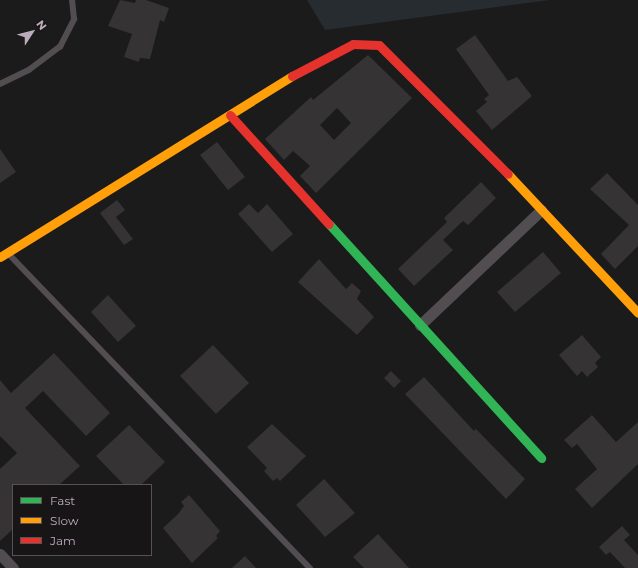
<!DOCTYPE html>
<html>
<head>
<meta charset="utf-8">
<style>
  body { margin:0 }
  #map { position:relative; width:638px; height:568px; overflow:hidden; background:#1b1b1b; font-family:Montserrat,sans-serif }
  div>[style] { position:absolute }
  .green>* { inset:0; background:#272c31 }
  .building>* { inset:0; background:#353334 }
  .lane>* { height:5.5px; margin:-2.75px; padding:0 2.75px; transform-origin:2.75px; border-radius:2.75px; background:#524d51 }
  .street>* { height:11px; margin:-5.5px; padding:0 5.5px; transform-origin:5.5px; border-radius:5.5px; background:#524d51 }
  .fast>* { height:9px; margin:-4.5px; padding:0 4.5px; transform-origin:4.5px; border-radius:4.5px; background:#30b455 }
  .slow>* { height:9px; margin:-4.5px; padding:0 4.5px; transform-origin:4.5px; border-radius:4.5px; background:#ff9f0a }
  .jam>* { height:9px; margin:-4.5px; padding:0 4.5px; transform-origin:4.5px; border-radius:4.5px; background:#e5322d }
  span { translate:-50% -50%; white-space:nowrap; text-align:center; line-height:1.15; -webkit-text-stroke:3px #171516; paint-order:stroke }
  .legend { position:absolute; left:12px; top:484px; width:140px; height:72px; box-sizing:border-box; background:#171516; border:1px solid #595158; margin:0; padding:5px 7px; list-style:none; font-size:12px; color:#bcacbb }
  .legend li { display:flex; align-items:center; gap:8px; height:20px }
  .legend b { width:20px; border:1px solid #595158 }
  .north { position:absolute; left:12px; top:12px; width:40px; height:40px; -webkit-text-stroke:3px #171516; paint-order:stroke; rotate:54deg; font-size:11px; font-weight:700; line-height:16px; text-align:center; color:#bcacbb }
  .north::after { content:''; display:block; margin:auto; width:14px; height:18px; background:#bcacbb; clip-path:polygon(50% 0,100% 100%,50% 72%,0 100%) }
</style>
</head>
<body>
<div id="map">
  <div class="green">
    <i style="clip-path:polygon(307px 0,550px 0,325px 30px)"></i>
  </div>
  <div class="building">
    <i style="clip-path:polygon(120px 0,135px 3px,136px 0,146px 0,169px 8px,164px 22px,160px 20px,150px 59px,140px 58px,139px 62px,124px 57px,132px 34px,108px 26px)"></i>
    <i style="clip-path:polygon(475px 35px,508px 81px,517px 77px,532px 96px,492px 130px,476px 111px,487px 102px,484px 99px,489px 95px,456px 49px)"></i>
    <i style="clip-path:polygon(evenodd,368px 55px,412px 98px,316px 193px,300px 176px,310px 166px,293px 151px,284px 160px,265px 139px,311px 97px,313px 100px,368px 55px,337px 108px,351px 123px,334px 140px,320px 125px,337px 108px)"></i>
    <i style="clip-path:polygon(217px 142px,245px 177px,228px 190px,200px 155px)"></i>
    <i style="clip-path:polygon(0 149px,16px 172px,0 183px)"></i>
    <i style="clip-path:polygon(607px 173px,638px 205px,638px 246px,615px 269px,601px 254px,629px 225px,590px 189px)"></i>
    <i style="clip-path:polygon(481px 182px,496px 198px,468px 225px,463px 221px,443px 240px,453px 250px,414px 286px,398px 269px,447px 222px,444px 218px)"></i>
    <i style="clip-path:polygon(117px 200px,125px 210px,116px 217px,133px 239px,124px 245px,100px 213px)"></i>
    <i style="clip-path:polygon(249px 204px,258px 213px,267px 204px,293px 234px,272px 252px,238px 214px)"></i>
    <i style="clip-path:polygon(543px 252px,561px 273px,515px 312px,497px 292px)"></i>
    <i style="clip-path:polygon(319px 259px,346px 289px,352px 283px,361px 291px,357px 299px,374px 317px,357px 335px,298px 282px)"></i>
    <i style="clip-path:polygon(108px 295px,136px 326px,118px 342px,91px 312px)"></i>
    <i style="clip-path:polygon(582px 335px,601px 357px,595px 363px,598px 367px,587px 377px,582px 371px,577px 376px,559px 355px)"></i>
    <i style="clip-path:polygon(213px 345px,249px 383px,216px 414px,180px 376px)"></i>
    <i style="clip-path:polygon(54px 353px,110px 413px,86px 436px,43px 391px,25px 408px,80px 466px,59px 485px,13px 485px,13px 529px,0 541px,0 469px,17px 453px,0 436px,0 380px,11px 393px)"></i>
    <i style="clip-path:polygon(391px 371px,401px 381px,394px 388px,384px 378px)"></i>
    <i style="clip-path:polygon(424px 377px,474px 431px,476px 429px,525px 479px,506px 499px,405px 394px)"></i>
    <i style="clip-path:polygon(592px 415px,616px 442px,638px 422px,638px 464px,592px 508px,575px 489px,597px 469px,577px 444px,572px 448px,564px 440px)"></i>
    <i style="clip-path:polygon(272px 424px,306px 456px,280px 481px,277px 478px,273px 481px,264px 471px,267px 468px,247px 447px)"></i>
    <i style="clip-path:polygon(129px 425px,165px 462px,141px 485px,124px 485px,96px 456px)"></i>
    <i style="clip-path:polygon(324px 479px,355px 513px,325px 537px,296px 505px)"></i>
    <i style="clip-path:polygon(189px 495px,220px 531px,216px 536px,218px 538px,192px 563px,163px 528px,178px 514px,184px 506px,181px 502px)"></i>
    <i style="clip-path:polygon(622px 526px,630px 535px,624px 540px,638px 555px,638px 568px,625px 568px,610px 552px,606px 555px,599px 547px)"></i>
    <i style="clip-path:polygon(378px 534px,409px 568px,364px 568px,353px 557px)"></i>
    <i style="clip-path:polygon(245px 556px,256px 568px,232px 568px)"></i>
  </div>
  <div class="lane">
    <i style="left:0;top:84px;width:32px;rotate:-26deg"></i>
    <i style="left:29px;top:70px;width:39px;rotate:-37deg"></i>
    <i style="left:60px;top:47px;width:31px;rotate:-63deg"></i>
    <i style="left:74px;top:19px;width:19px;rotate:-96deg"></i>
    <i style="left:9px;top:254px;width:435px;rotate:46.2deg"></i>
  </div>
  <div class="street">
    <i style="left:420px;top:325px;width:167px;rotate:-43.5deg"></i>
    <i style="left:0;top:554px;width:19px;rotate:47deg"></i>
  </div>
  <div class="fast">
    <i style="left:329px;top:224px;width:316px;rotate:47.8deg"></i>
  </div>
  <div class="slow">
    <i style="left:508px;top:174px;width:190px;rotate:46.9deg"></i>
    <i style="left:0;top:257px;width:344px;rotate:-31.8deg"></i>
  </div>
  <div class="jam">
    <i style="left:292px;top:76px;width:69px;rotate:-27.7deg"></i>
    <i style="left:353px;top:44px;width:26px;rotate:2deg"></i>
    <i style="left:379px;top:45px;width:182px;rotate:45deg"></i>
    <i style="left:230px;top:115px;width:147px;rotate:47.8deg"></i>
  </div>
  <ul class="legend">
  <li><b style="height:5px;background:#30b455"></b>Fast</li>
  <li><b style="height:5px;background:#ff9f0a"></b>Slow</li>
  <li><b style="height:5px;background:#e5322d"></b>Jam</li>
  </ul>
  <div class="north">N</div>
</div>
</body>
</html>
